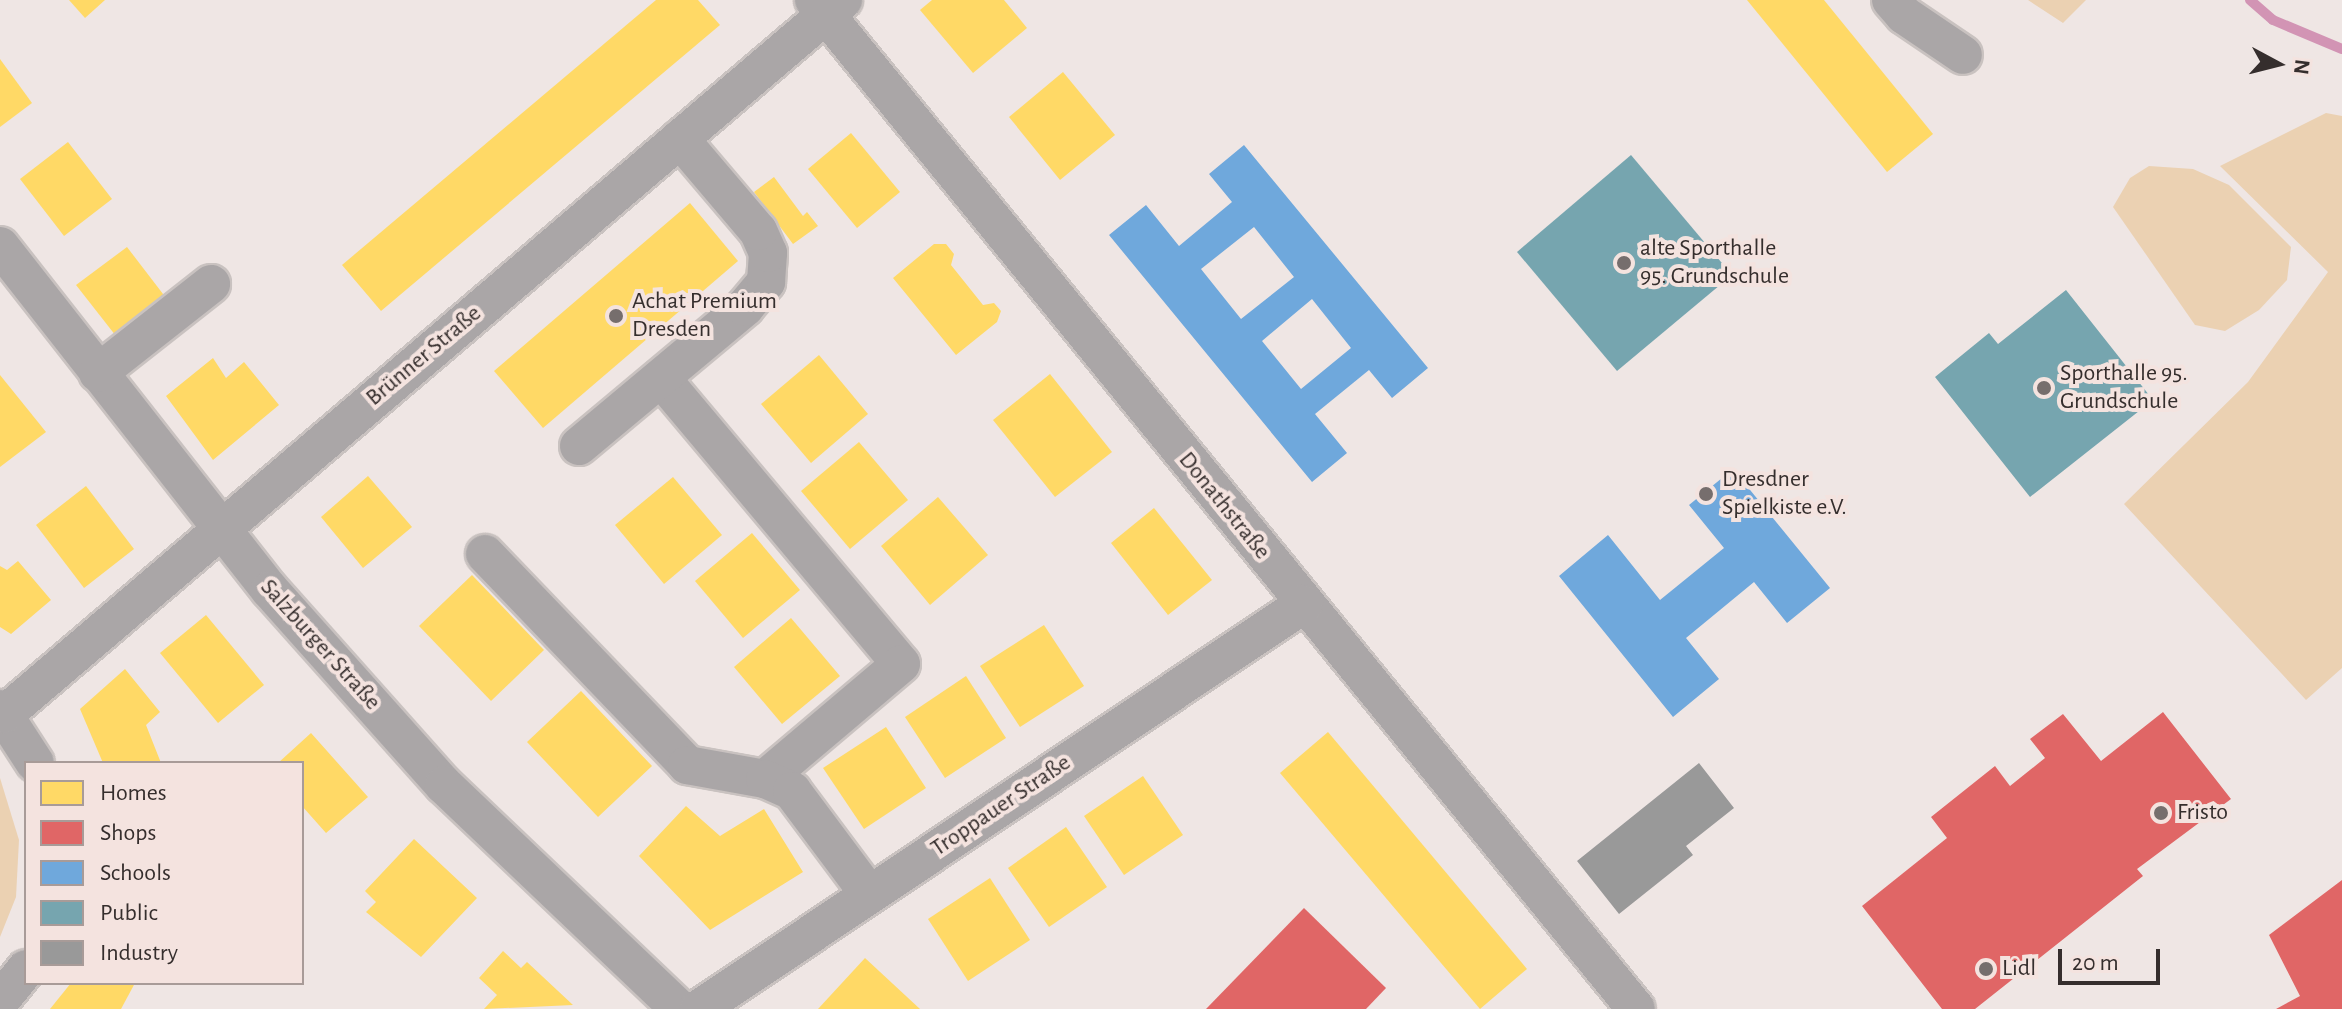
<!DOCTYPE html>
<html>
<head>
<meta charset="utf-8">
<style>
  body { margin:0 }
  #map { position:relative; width:2342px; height:1009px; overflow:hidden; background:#efe6e4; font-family:"Alegreya Sans",sans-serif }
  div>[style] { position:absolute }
  .green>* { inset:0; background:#ebd1b2 }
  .homes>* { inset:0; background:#ffd966 }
  .shops>* { inset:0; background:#e06666 }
  .schools>* { inset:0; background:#6fa8dc }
  .public>* { inset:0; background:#76a5af }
  .industry>* { inset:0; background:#999 }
  .stream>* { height:10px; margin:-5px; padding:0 5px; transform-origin:5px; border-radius:5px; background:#d294b4 }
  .roads { filter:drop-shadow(2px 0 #c9c2c0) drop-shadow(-2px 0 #c9c2c0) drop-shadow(0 2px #c9c2c0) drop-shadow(0 -2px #c9c2c0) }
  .minor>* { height:38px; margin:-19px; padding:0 19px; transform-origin:19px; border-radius:19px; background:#aaa6a7 }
  .dots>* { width:22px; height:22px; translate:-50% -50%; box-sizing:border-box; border:4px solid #f4e3df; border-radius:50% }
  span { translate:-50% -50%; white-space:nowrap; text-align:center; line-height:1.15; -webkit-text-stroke:8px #f4e3df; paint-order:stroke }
  .poi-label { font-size:24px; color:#352e2d }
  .left { translate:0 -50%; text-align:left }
  .street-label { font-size:24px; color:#352e2d }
  .legend { position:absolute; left:24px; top:761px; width:280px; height:224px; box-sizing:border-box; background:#f4e3df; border:2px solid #a89b98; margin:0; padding:10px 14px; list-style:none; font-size:24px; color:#352e2d }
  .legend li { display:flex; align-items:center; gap:16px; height:40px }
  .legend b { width:40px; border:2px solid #a89b98 }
  .north { position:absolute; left:2238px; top:24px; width:80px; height:80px; -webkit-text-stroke:6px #f4e3df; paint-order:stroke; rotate:97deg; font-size:22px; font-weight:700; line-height:32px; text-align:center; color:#352e2d }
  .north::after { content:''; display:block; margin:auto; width:28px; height:36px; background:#352e2d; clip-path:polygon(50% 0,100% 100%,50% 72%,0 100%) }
  .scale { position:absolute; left:2058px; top:949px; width:102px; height:36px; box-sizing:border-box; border:4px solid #352e2d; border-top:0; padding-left:10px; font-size:24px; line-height:28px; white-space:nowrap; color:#352e2d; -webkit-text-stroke:6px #f4e3df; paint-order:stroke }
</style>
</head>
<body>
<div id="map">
  <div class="green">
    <i style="clip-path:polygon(2028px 0,2086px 0,2063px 23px)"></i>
    <i style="clip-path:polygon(2326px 113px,2342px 116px,2342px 668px,2306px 700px,2124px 504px,2248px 382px,2328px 272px,2220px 166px)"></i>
    <i style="clip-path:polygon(2149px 166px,2193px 169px,2229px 185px,2291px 247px,2287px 280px,2259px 310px,2225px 331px,2195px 325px,2113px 207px,2130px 178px)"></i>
    <i style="clip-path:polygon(0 778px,19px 840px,16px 897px,0 937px)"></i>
  </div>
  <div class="homes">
    <i style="clip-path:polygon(69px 0,105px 0,85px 18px)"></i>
    <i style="clip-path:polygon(656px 0,698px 0,720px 25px,381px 311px,342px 265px)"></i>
    <i style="clip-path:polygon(932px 0,1004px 0,1027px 28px,973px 73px,920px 10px)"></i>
    <i style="clip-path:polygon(1747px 0,1824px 0,1933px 134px,1887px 172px)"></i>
    <i style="clip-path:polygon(0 59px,32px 103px,0 127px)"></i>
    <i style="clip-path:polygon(1063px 72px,1115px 135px,1060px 180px,1009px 117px)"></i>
    <i style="clip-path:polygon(851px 133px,900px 192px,857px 228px,808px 169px)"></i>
    <i style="clip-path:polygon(68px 142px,112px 199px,64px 236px,20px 179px)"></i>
    <i style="clip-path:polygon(774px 177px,803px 216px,807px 212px,818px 226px,793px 244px,754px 192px)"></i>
    <i style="clip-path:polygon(690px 203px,738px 261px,543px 428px,494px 371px)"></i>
    <i style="clip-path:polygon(934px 244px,946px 244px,954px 254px,951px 265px,983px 305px,994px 303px,1001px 311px,997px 322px,956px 355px,893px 278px)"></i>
    <i style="clip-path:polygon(127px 247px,173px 307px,123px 345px,76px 285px)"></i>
    <i style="clip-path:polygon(819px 355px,868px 414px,811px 463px,761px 404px)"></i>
    <i style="clip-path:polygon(213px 358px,226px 378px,244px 362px,279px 405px,213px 460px,166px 396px)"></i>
    <i style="clip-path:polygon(1050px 374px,1112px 452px,1055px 497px,993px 420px)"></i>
    <i style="clip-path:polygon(0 375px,46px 432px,0 467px)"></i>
    <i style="clip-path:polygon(859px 442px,908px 500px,850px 549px,801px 491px)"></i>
    <i style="clip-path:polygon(368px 476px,412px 527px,363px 568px,321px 517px)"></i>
    <i style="clip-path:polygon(673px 477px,722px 535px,664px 584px,615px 525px)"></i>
    <i style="clip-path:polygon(86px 486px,134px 549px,84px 588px,36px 525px)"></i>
    <i style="clip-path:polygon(938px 497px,988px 555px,930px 605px,881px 546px)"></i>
    <i style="clip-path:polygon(1154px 508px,1212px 580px,1168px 615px,1111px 543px)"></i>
    <i style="clip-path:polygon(752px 533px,800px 590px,743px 638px,695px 581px)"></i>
    <i style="clip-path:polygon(18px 561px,51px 600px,11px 634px,0 627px,0 566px,7px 570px)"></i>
    <i style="clip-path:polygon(472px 575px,544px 650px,491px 701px,419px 626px)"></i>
    <i style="clip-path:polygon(206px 615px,264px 685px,218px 723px,160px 653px)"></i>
    <i style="clip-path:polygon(791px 618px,840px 676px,782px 724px,734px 667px)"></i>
    <i style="clip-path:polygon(1044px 625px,1084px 686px,1020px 727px,980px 666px)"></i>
    <i style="clip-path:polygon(125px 669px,160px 712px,146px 725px,161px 763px,103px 763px,80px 709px)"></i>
    <i style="clip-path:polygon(966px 676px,1006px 738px,945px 778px,905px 717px)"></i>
    <i style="clip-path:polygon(581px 691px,652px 766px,598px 817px,527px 742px)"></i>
    <i style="clip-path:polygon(886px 727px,926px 788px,864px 829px,823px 768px)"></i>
    <i style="clip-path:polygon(1328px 732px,1527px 969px,1480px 1009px,1280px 773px)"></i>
    <i style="clip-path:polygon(311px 733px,368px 797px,326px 833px,302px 806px,302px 763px,278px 763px)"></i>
    <i style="clip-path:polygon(1143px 776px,1183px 835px,1124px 875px,1084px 816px)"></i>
    <i style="clip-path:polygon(686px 806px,720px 836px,764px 809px,803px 872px,710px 930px,639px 856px)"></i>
    <i style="clip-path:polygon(1066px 827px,1107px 887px,1049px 927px,1008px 868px)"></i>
    <i style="clip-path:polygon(414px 839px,477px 898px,421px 957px,366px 912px,376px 902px,365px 891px)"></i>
    <i style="clip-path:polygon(990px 878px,1030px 940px,968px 981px,928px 919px)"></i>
    <i style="clip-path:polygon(503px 951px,521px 968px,527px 962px,573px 1005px,484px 1009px,497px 995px,479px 978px)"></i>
    <i style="clip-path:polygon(865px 958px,920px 1009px,818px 1009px)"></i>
    <i style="clip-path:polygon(71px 983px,135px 983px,121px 1009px,50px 1009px)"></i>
  </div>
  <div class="shops">
    <i style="clip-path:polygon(2163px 712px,2231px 799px,2137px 869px,2143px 876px,1975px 1009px,1942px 1009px,1862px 906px,1947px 838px,1931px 817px,1995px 766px,2010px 786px,2045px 758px,2030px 739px,2063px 714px,2101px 761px)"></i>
    <i style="clip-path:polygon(2342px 880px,2342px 1009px,2276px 1009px,2300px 996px,2269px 935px)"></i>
    <i style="clip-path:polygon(1304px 908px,1386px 988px,1366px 1009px,1206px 1009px)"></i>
  </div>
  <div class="schools">
    <i style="clip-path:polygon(evenodd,1244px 145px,1428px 368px,1392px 398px,1369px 370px,1315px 414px,1347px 453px,1312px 482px,1109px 235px,1146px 205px,1179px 246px,1232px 202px,1209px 174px,1244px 145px,1254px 227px,1294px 277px,1241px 319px,1201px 269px,1254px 227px,1244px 145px,1312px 299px,1351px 348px,1301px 389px,1262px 341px,1312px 299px)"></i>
    <i style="clip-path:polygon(1733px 469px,1830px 588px,1787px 623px,1754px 582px,1686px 638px,1719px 679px,1673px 717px,1559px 576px,1608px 535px,1660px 600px,1724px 548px,1689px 505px)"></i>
  </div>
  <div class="public">
    <i style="clip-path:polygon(1631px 155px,1732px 275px,1617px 371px,1517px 252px)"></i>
    <i style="clip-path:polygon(2066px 290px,2153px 400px,2030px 497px,1935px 377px,1989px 333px,1998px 344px)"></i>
  </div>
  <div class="industry">
    <i style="clip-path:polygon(1699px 763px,1734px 808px,1686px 846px,1693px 855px,1619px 914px,1577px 861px)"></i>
  </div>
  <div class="stream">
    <i style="left:2250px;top:0;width:30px;rotate:41deg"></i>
    <i style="left:2273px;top:20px;width:75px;rotate:22.8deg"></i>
  </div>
  <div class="roads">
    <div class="minor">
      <i style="left:814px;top:0;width:1301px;rotate:50.83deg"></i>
      <i style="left:1891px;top:0;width:20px;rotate:49deg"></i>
      <i style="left:1904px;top:15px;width:71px;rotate:34.1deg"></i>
      <i style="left:0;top:246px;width:437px;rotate:51.9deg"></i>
      <i style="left:270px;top:590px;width:261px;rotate:48.3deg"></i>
      <i style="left:444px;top:785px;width:325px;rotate:43.6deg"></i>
      <i style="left:98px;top:373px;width:144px;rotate:-38.2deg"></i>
      <i style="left:661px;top:378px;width:373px;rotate:50deg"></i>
      <i style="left:901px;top:664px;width:178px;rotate:139.8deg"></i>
      <i style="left:579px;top:446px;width:217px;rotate:-39.9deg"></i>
      <i style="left:745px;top:307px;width:33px;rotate:-50deg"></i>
      <i style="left:766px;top:282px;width:29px;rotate:-86deg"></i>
      <i style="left:768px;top:253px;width:24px;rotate:-114deg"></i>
      <i style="left:758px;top:231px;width:121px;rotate:-130.3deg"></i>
      <i style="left:485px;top:554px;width:292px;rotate:46.2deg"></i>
      <i style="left:687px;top:765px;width:79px;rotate:10.2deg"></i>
      <i style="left:765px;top:779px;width:30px;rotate:24deg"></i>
      <i style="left:792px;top:791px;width:129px;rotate:53.2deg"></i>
      <i style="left:0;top:709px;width:64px;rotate:57.1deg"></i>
      <i style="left:5px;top:714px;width:1101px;rotate:-40.43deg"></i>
      <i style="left:0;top:1001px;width:41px;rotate:-50.9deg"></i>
      <i style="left:699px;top:1009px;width:728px;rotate:-33.8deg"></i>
    </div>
  </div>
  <div class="dots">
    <i style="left:1624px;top:263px;background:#766e6d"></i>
    <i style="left:616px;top:316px;background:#766e6d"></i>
    <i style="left:2044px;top:388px;background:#766e6d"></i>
    <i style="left:1706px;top:494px;background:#766e6d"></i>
    <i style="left:2161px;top:813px;background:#766e6d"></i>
    <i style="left:1986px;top:969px;background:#766e6d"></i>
  </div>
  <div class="poi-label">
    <span class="left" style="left:1640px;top:263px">alte Sporthalle<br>95. Grundschule</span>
    <span class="left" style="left:632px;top:316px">Achat Premium<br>Dresden</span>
    <span class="left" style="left:2060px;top:388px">Sporthalle 95.<br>Grundschule</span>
    <span class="left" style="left:1722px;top:494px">Dresdner<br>Spielkiste e.V.</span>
    <span class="left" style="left:2177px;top:813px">Fristo</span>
    <span class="left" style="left:2002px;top:969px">Lidl</span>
  </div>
  <div class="street-label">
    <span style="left:424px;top:356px;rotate:-40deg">Brünner Straße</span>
    <span style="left:1224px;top:506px;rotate:51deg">Donathstraße</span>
    <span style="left:320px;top:645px;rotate:48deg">Salzburger Straße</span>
    <span style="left:1001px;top:806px;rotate:-34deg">Troppauer Straße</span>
  </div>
  <ul class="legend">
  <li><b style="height:22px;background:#ffd966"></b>Homes</li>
  <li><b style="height:22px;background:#e06666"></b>Shops</li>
  <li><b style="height:22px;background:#6fa8dc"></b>Schools</li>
  <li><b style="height:22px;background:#76a5af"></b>Public</li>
  <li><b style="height:22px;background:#999"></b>Industry</li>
  </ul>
  <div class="north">N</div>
  <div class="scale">20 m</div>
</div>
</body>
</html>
